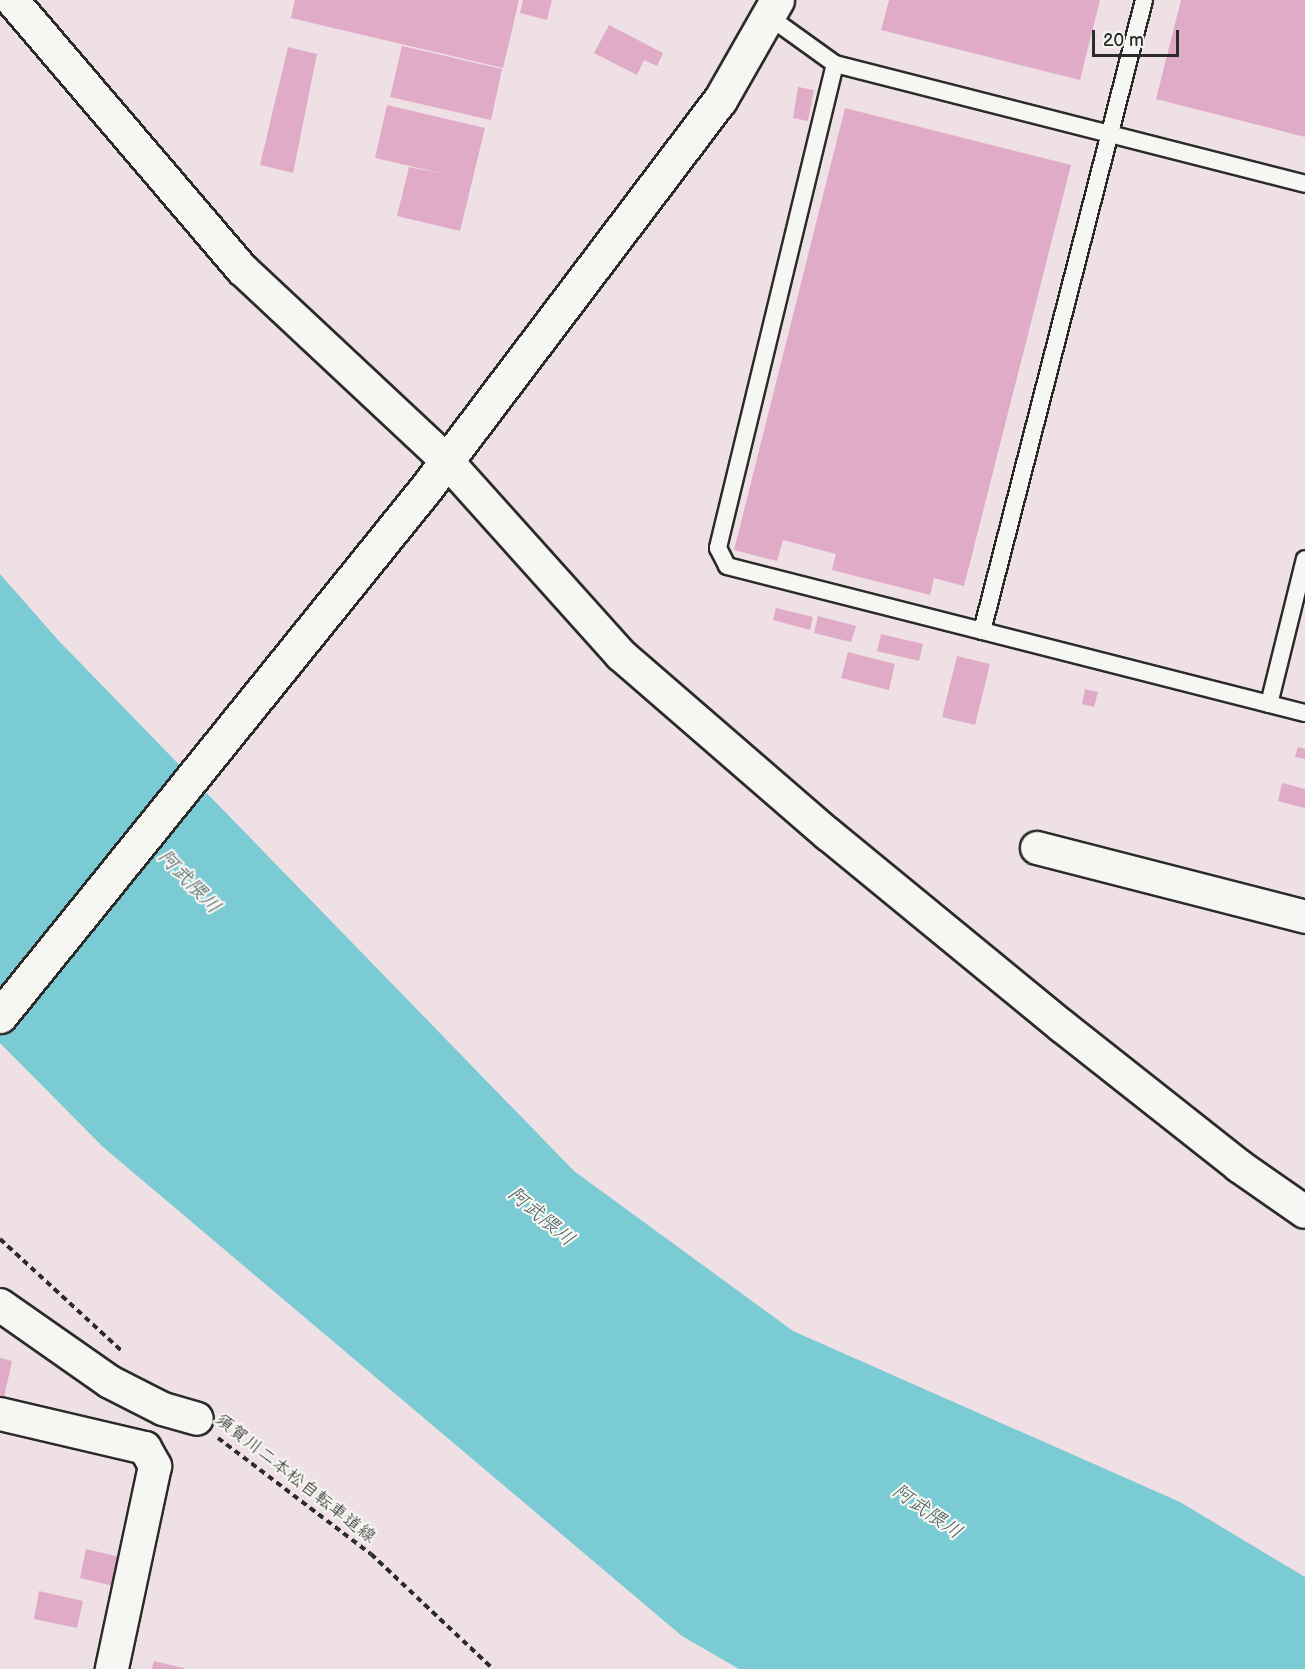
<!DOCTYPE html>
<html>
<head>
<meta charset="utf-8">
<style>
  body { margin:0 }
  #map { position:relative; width:1305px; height:1669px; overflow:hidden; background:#efe0e5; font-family:"Balsamiq Sans","Klee One",sans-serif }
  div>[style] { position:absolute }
  .water>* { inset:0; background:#7acbd3 }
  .building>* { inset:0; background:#dfabc6 }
  .path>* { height:4px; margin-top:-2px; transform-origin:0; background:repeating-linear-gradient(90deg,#2b2b2b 0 6px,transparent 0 10.5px) }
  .roads { filter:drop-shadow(2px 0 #2b2b2b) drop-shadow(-2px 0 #2b2b2b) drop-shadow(0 2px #2b2b2b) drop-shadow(0 -2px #2b2b2b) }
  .service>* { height:16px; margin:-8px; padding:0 8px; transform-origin:8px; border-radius:8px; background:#f6f6f2 }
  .minor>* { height:32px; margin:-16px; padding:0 16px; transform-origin:16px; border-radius:16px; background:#f6f6f2 }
  .tertiary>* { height:33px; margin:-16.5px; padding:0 16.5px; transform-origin:16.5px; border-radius:16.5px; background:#f6f6f2 }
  span { translate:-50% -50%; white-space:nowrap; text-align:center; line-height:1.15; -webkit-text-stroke:4.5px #f6f6f2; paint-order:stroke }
  .street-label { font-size:18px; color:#2b2b2b }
  .water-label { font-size:20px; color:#435b5d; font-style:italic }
  .scale { position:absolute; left:1092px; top:30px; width:87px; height:27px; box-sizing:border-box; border:3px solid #2b2b2b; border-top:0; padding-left:8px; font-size:18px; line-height:21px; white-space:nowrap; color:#2b2b2b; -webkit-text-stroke:4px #f6f6f2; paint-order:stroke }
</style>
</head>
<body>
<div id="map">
  <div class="water">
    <i style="clip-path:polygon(0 574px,58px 640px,574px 1171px,793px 1331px,1180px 1502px,1305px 1577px,1305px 1669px,739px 1669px,682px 1636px,103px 1147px,0 1043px)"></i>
  </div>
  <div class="building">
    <i style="clip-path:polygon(295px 0,519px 0,503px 68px,291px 18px)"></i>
    <i style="clip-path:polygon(523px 0,552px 0,547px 20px,520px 13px)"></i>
    <i style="clip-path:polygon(889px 0,1100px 0,1080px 80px,881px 30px)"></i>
    <i style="clip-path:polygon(1181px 0,1305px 0,1305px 137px,1156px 99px)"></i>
    <i style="clip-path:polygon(609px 25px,663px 53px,657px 66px,644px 60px,637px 75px,594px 53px)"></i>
    <i style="clip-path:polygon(402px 46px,502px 69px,491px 120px,390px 97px)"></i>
    <i style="clip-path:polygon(288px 47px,317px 54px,293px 173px,260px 165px)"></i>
    <i style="clip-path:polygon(798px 87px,814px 90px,808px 121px,793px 118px)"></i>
    <i style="clip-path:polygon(387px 105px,485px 128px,460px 231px,397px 216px,409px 167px,445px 174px,375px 158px)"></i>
    <i style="clip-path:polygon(845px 108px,1071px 165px,964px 586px,934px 578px,930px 595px,832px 570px,836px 554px,783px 540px,777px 561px,734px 550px)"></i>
    <i style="clip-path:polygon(776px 608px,813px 617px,810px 630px,773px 620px)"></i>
    <i style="clip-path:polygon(818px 616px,856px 626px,851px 642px,814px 633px)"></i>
    <i style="clip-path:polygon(881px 634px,923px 644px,919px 661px,877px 651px)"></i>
    <i style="clip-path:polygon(848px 652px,895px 664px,889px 690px,841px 678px)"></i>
    <i style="clip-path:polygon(957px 656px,990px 664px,975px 725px,942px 717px)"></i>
    <i style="clip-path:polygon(1085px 689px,1098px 692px,1094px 707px,1082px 704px)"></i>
    <i style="clip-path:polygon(1298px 747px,1305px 749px,1305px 759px,1295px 757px)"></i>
    <i style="clip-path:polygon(1282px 783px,1305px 789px,1305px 808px,1278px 801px)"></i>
    <i style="clip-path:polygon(0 1358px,12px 1361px,3px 1402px,0 1402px)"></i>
    <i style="clip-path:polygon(86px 1549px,120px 1557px,113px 1586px,80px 1578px)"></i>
    <i style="clip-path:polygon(39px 1591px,83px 1601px,77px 1628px,34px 1619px)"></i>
    <i style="clip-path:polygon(154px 1661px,184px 1668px,184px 1669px,152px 1669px)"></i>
  </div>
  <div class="path">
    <i style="left:0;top:1239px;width:166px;rotate:42.6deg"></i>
    <i style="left:218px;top:1438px;width:192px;rotate:37.2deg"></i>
    <i style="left:371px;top:1554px;width:168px;rotate:43.3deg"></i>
  </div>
  <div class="roads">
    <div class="service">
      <i style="left:768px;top:16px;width:82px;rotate:35.6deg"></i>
      <i style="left:835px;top:64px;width:485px;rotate:14.3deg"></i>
      <i style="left:835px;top:64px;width:498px;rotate:103.6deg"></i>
      <i style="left:718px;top:548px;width:20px;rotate:63deg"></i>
      <i style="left:727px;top:566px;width:596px;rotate:14.27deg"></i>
      <i style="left:982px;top:631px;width:651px;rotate:-75.6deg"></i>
      <i style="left:1269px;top:704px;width:149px;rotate:-76.1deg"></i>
    </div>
    <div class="minor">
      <i style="left:12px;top:0;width:355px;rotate:49.5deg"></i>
      <i style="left:243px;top:270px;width:278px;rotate:43.1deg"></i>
      <i style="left:446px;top:460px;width:262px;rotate:48.1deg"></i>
      <i style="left:621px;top:655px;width:274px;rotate:40.9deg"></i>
      <i style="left:828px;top:834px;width:303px;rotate:39.4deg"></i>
      <i style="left:1062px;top:1026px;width:226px;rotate:38.3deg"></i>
      <i style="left:1239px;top:1166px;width:80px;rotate:34.9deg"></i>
      <i style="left:1037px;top:848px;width:277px;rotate:14.4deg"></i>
      <i style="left:0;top:1305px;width:134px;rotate:35deg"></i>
      <i style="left:110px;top:1382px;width:59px;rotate:27deg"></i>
      <i style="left:163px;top:1409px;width:35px;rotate:16deg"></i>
      <i style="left:0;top:1414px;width:149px;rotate:13.2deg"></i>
      <i style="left:145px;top:1448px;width:21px;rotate:61deg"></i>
      <i style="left:155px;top:1466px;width:208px;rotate:102deg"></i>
    </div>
    <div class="tertiary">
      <i style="left:0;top:1016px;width:680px;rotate:-51.09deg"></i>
      <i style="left:427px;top:487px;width:485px;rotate:-52.9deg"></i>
      <i style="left:720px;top:100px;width:115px;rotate:-60.3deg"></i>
    </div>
  </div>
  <div class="street-label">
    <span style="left:295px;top:1479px;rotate:38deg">須賀川二本松自転車道線</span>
  </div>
  <div class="water-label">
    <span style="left:189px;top:882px;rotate:46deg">阿武隈川</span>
    <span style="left:541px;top:1217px;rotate:40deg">阿武隈川</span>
    <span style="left:927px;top:1512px;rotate:35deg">阿武隈川</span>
  </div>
  <div class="scale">20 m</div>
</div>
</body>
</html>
